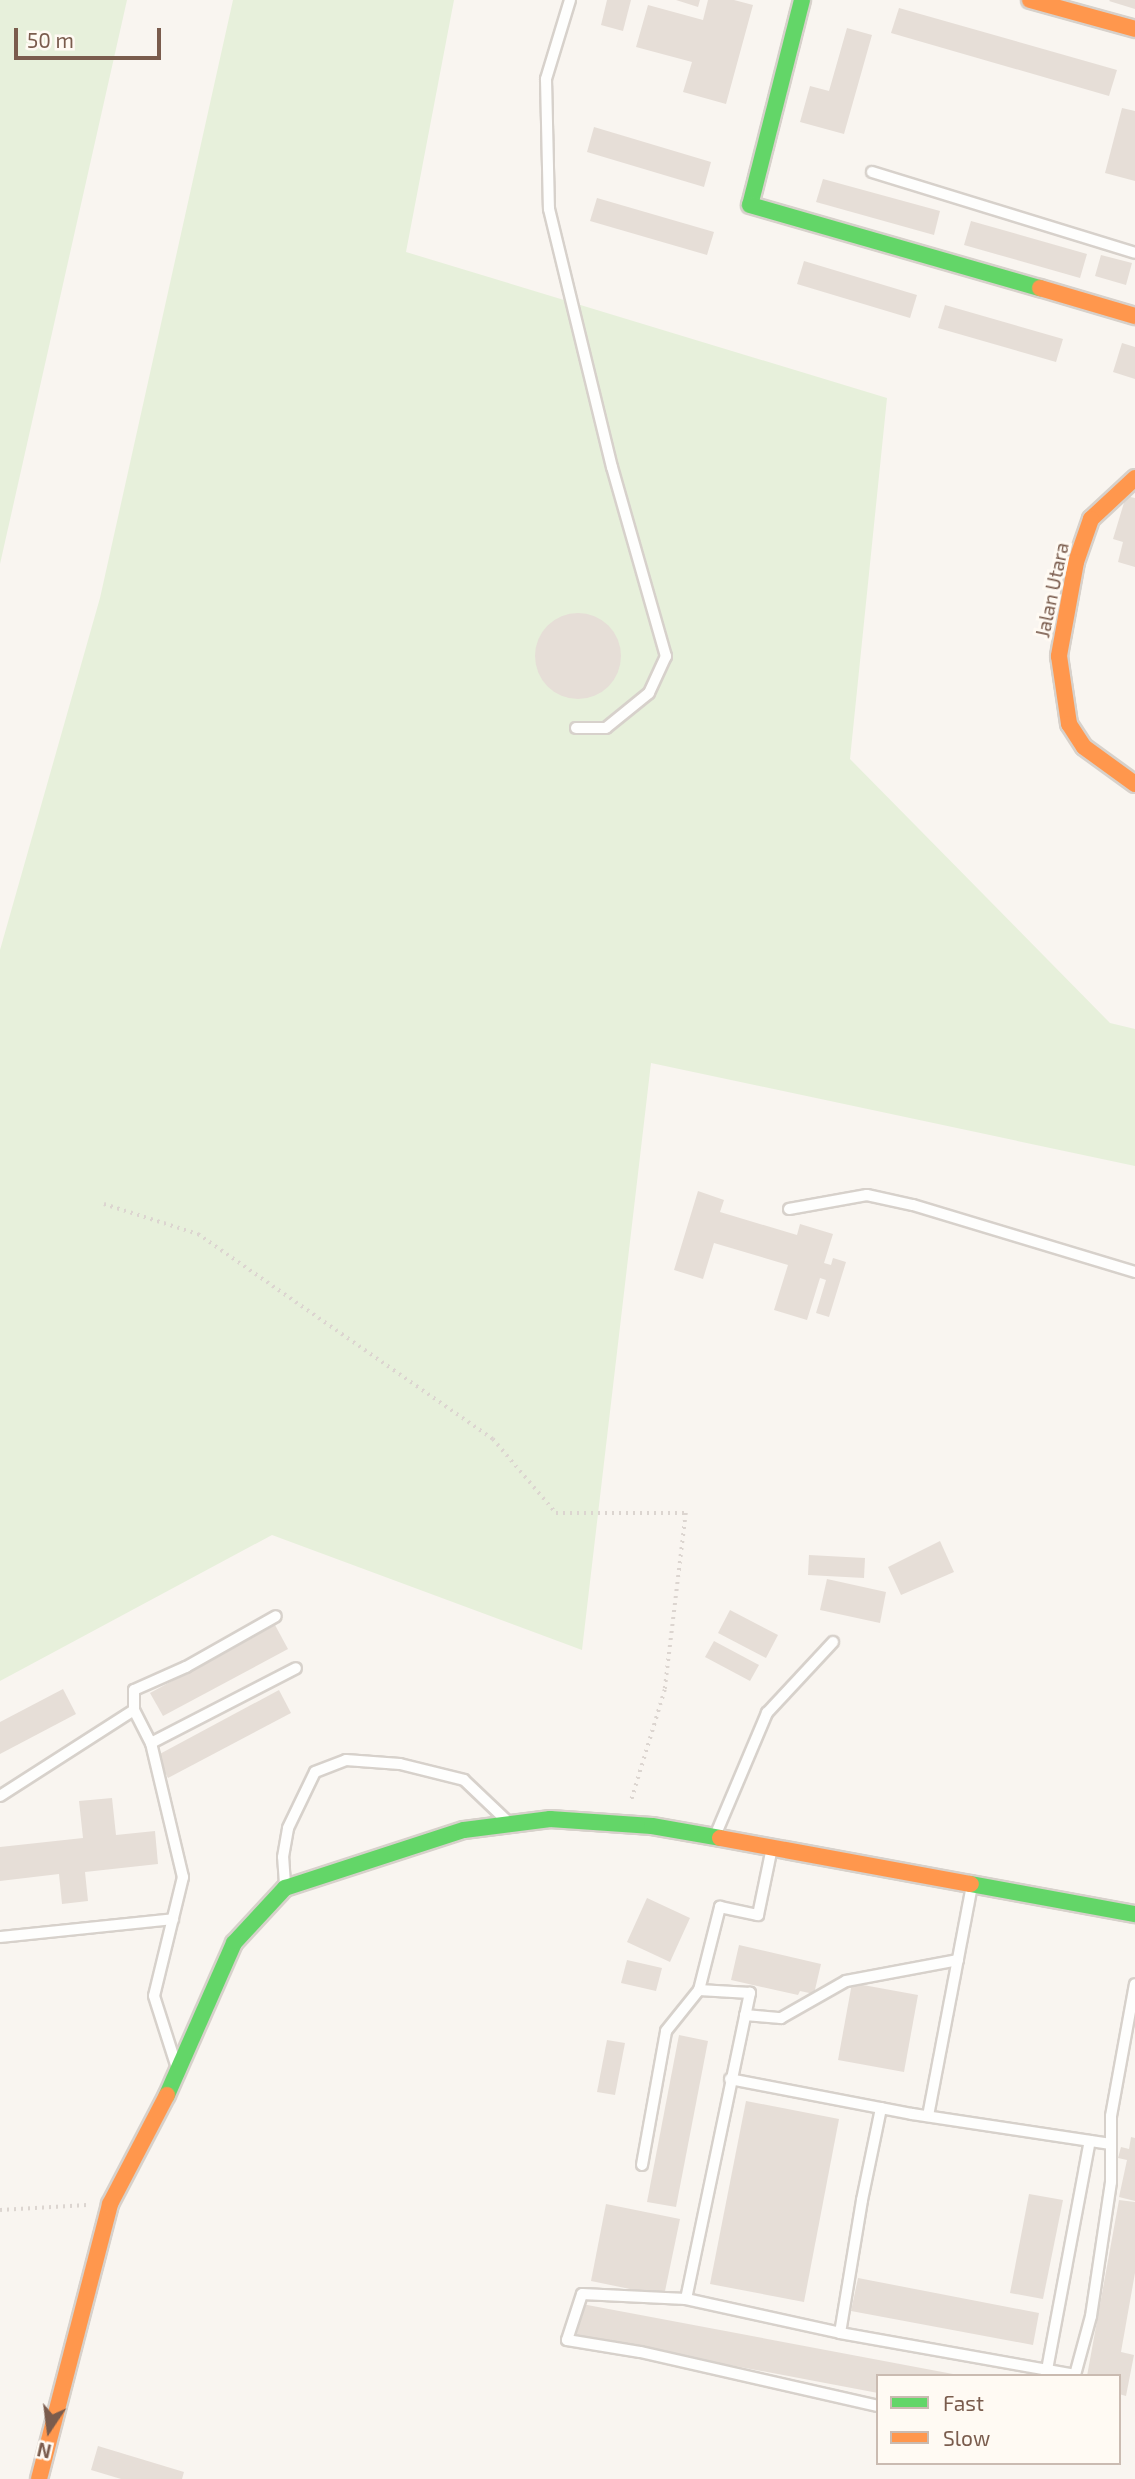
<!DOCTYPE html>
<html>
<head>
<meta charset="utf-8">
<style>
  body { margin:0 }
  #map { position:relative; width:1135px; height:2479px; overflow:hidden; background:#f9f5f0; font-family:"Exo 2",sans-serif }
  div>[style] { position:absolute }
  .green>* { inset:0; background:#e7f0db }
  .building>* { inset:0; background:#e6ded7 }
  .round { border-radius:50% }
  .path>* { height:3.5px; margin-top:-1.75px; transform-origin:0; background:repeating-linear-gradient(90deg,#dcd5d0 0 2px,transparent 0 7px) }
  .roads { filter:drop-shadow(2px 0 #d7d1cb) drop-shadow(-2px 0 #d7d1cb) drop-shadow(0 2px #d7d1cb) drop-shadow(0 -2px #d7d1cb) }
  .lane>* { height:10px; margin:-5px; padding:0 5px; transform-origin:5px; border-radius:5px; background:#fefefd }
  .fast>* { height:16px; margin:-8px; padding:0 8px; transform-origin:8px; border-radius:8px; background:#63d668 }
  .slow>* { height:16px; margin:-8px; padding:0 8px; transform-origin:8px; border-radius:8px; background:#ff974d }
  span { translate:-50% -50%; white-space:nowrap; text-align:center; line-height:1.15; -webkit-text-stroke:6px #fffaf3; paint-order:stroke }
  .street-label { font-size:19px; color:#7a5c4d }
  .legend { position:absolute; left:876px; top:2374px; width:245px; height:91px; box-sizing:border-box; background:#fffaf3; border:2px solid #cabbb1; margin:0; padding:9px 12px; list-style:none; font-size:21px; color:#7a5c4d }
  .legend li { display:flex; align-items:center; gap:14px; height:35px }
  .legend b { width:35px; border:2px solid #cabbb1 }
  .north { position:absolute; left:14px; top:2395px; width:70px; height:70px; -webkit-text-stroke:5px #fffaf3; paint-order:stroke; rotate:193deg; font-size:19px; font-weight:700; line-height:28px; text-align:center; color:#7a5c4d }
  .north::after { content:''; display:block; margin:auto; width:24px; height:32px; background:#7a5c4d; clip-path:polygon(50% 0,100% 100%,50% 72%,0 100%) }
  .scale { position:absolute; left:14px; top:28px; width:147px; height:32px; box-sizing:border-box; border:4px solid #7a5c4d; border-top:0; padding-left:9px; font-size:21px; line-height:24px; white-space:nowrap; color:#7a5c4d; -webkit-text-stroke:5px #fffaf3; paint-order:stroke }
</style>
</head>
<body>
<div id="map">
  <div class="green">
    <i style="clip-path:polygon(0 0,127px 0,0 564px)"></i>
    <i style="clip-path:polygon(233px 0,454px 0,406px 252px,887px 398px,850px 759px,1110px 1023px,1135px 1029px,1135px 1166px,651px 1063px,582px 1650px,272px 1535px,0 1681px,0 950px,100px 598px)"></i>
  </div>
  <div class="building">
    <i style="clip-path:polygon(607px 0,631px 0,623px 31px,601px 25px)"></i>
    <i style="clip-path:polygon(676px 0,700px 0,698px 7px)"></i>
    <i style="clip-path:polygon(708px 0,734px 0,753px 5px,726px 104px,683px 92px,692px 62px,636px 47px,648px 5px,703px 20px)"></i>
    <i style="clip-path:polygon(1110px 0,1135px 0,1135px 9px,1109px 1px)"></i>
    <i style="clip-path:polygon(899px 8px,1117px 70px,1109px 96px,891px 33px)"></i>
    <i style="clip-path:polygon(847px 28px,872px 35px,844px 134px,800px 122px,810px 86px,829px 91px)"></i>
    <i style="clip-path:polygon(1122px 108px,1135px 111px,1135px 181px,1105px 173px)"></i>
    <i style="clip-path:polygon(594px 127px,711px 162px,704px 187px,587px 152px)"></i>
    <i style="clip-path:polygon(823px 179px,940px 211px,934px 235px,816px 202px)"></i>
    <i style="clip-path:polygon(597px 198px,714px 232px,707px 255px,590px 221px)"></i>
    <i style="clip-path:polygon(971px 221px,1087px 254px,1080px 278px,964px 245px)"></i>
    <i style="clip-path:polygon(1101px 255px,1132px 263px,1126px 285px,1095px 276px)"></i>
    <i style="clip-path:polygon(804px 261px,917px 295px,910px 318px,797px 284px)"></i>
    <i style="clip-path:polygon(945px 305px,1063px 339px,1056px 362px,938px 328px)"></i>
    <i style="clip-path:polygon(1122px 343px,1135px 347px,1135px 379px,1113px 372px)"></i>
    <i style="clip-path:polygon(1126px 496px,1135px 498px,1135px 567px,1118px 562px,1123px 542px,1113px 539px)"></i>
    <i class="round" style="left:535px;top:613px;width:86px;height:86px"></i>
    <i style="clip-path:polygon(698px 1191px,724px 1200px,720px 1212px,797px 1235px,800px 1224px,833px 1234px,824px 1263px,831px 1265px,833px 1258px,846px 1262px,829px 1317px,816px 1313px,826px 1280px,820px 1278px,807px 1320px,774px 1310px,788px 1265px,714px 1243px,703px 1279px,674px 1270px)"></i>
    <i style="clip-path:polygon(940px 1541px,954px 1572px,901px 1595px,888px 1567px)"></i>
    <i style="clip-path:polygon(809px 1555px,865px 1558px,864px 1578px,808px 1575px)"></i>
    <i style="clip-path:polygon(827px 1579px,886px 1592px,880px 1623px,820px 1610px)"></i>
    <i style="clip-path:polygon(730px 1610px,778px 1635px,766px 1658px,718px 1633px)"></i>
    <i style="clip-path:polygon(275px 1625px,288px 1649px,163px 1716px,150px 1693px)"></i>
    <i style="clip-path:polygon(714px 1641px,759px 1665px,750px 1681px,705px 1657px)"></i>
    <i style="clip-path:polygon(63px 1689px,76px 1714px,0 1754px,0 1722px)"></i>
    <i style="clip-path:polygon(279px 1690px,291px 1713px,168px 1778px,156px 1756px)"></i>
    <i style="clip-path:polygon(112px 1798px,116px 1835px,155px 1831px,158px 1864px,85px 1872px,88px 1901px,62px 1904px,59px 1874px,0 1881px,0 1847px,83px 1838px,79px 1801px)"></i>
    <i style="clip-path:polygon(647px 1898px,690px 1918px,670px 1962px,627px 1942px)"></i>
    <i style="clip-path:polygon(739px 1945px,821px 1964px,814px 1994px,800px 1991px,798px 1995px,731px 1980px)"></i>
    <i style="clip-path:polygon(627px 1960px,662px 1968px,656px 1991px,621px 1983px)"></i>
    <i style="clip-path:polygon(852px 1983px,918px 1995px,904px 2072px,838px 2060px)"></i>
    <i style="clip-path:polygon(679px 2035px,708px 2041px,676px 2207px,647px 2202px)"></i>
    <i style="clip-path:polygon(607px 2040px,625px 2043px,615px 2095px,597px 2092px)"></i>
    <i style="clip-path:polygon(746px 2101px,839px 2119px,804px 2302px,710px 2284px)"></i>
    <i style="clip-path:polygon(1131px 2137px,1135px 2138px,1135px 2201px,1119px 2197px,1127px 2160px,1118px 2158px,1121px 2147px,1129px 2149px)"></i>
    <i style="clip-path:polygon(1029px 2194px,1063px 2200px,1043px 2299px,1010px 2293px)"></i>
    <i style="clip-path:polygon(1119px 2200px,1135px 2202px,1135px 2273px,1121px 2352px,1134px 2355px,1126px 2396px,1119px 2394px,1119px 2376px,1087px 2376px)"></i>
    <i style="clip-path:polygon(606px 2204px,680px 2219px,664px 2296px,591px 2281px)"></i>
    <i style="clip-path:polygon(858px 2278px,1039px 2313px,1033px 2345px,851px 2311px)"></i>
    <i style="clip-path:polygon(582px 2304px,953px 2374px,953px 2376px,878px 2376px,878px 2393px,576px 2336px)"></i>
    <i style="clip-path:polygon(98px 2446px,184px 2472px,182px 2479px,121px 2479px,91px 2470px)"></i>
  </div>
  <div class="path">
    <i style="left:104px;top:1204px;width:99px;rotate:17.7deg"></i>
    <i style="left:198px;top:1234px;width:359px;rotate:34.8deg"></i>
    <i style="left:493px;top:1439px;width:97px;rotate:49.6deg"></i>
    <i style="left:556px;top:1513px;width:130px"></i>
    <i style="left:686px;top:1513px;width:178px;rotate:96.8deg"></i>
    <i style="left:665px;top:1690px;width:117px;rotate:106.9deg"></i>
    <i style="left:0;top:2210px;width:87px;rotate:-3.3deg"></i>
  </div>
  <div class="roads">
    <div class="lane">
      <i style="left:570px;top:0;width:83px;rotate:106.9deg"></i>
      <i style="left:546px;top:79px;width:130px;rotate:88.7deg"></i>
      <i style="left:549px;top:209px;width:266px;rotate:76.3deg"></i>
      <i style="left:612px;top:467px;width:197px;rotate:74.1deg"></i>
      <i style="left:666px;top:656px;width:41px;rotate:114.7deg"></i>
      <i style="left:649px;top:693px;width:55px;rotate:140.9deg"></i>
      <i style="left:606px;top:728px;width:30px;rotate:180deg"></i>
      <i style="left:872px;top:172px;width:275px;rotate:17.1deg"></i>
      <i style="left:789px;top:1209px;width:79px;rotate:-10.2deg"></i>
      <i style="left:867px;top:1195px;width:47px;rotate:12.3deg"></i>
      <i style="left:913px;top:1205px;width:232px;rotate:16.8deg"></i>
      <i style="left:134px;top:1710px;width:20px;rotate:-90deg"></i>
      <i style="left:134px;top:1690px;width:57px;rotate:-23.9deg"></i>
      <i style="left:186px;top:1667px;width:103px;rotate:-29.5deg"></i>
      <i style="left:151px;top:1743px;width:163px;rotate:-27.3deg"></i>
      <i style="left:0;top:1796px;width:159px;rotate:-32.7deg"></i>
      <i style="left:134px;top:1710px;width:37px;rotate:63deg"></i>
      <i style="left:151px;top:1743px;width:138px;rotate:76.6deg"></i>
      <i style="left:183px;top:1877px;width:122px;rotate:103.7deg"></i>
      <i style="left:154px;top:1996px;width:72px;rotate:72.3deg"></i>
      <i style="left:715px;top:1836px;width:134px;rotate:-67.1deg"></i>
      <i style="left:767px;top:1713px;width:97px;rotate:-47.1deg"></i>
      <i style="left:285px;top:1884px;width:27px;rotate:-94deg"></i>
      <i style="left:283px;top:1857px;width:29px;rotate:-80deg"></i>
      <i style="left:288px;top:1828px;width:62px;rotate:-64.3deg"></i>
      <i style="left:315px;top:1772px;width:33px;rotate:-21deg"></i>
      <i style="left:346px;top:1760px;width:54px;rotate:4.2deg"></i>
      <i style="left:400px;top:1764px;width:66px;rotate:14deg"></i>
      <i style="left:464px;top:1780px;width:59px;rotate:43.6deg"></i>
      <i style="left:0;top:1937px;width:174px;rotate:-5.9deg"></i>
      <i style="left:745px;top:2015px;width:36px;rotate:5deg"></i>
      <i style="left:781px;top:2018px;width:75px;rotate:-29.6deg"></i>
      <i style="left:846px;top:1981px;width:114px;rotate:-10.6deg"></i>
      <i style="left:730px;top:2079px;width:185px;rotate:10.9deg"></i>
      <i style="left:912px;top:2114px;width:201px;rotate:8.6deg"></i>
      <i style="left:928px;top:2116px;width:235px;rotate:-79.2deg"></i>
      <i style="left:642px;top:2165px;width:136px;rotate:-79.8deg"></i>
      <i style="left:666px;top:2031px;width:53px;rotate:-51.2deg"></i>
      <i style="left:686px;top:2299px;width:313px;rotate:-78.2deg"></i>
      <i style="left:750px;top:1993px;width:51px;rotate:-176.6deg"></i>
      <i style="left:699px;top:1990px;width:86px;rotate:-75.8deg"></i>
      <i style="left:720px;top:1907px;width:39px;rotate:12deg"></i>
      <i style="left:758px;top:1915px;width:64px;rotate:-78.3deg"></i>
      <i style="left:840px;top:2333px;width:135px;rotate:-80.6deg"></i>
      <i style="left:862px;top:2200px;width:94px;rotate:-78.3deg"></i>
      <i style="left:1046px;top:2375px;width:238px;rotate:-79.4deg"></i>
      <i style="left:878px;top:2406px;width:244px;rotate:-167.2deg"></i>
      <i style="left:640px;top:2352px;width:74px;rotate:-170.7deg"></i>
      <i style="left:567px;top:2340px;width:48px;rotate:-71.9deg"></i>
      <i style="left:582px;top:2294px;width:104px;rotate:2.8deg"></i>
      <i style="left:686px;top:2299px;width:158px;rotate:12.4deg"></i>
      <i style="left:840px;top:2333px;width:239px;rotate:10.1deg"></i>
      <i style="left:1075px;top:2375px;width:61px;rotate:-74.8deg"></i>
      <i style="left:1091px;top:2316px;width:135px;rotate:-81.5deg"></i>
      <i style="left:1111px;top:2182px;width:66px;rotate:-90deg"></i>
      <i style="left:1111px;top:2116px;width:134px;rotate:-79.7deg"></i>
    </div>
    <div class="fast">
      <i style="left:802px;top:0;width:211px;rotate:104.2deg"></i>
      <i style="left:750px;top:205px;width:302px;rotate:16deg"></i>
      <i style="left:971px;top:1884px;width:167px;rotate:10.4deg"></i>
      <i style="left:167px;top:2095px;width:166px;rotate:-66.2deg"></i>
      <i style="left:234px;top:1943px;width:75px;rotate:-47.2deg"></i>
      <i style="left:285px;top:1888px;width:188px;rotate:-18deg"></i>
      <i style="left:464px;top:1830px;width:87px;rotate:-7.3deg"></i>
      <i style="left:550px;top:1819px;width:102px;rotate:3.9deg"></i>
      <i style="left:652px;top:1826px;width:69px;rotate:10deg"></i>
    </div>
    <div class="slow">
      <i style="left:1030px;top:0;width:109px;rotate:15.4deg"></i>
      <i style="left:1040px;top:288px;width:99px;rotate:16.4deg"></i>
      <i style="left:1135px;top:478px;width:60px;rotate:137deg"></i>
      <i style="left:1091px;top:519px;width:46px;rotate:109.2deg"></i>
      <i style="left:1076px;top:562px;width:96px;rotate:100.3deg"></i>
      <i style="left:1059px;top:656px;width:69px;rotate:81.6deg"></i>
      <i style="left:1069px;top:724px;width:27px;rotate:57deg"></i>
      <i style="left:1084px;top:747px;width:63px;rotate:36deg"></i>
      <i style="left:720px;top:1838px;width:255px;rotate:10.4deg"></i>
      <i style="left:39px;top:2479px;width:284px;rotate:-75.5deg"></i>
      <i style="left:110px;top:2204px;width:123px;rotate:-62.4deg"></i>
    </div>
  </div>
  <div class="street-label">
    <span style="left:1052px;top:590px;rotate:-78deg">Jalan Utara</span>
  </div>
  <ul class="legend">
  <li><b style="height:9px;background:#63d668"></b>Fast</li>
  <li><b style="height:9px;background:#ff974d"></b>Slow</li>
  </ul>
  <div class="north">N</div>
  <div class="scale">50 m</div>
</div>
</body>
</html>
